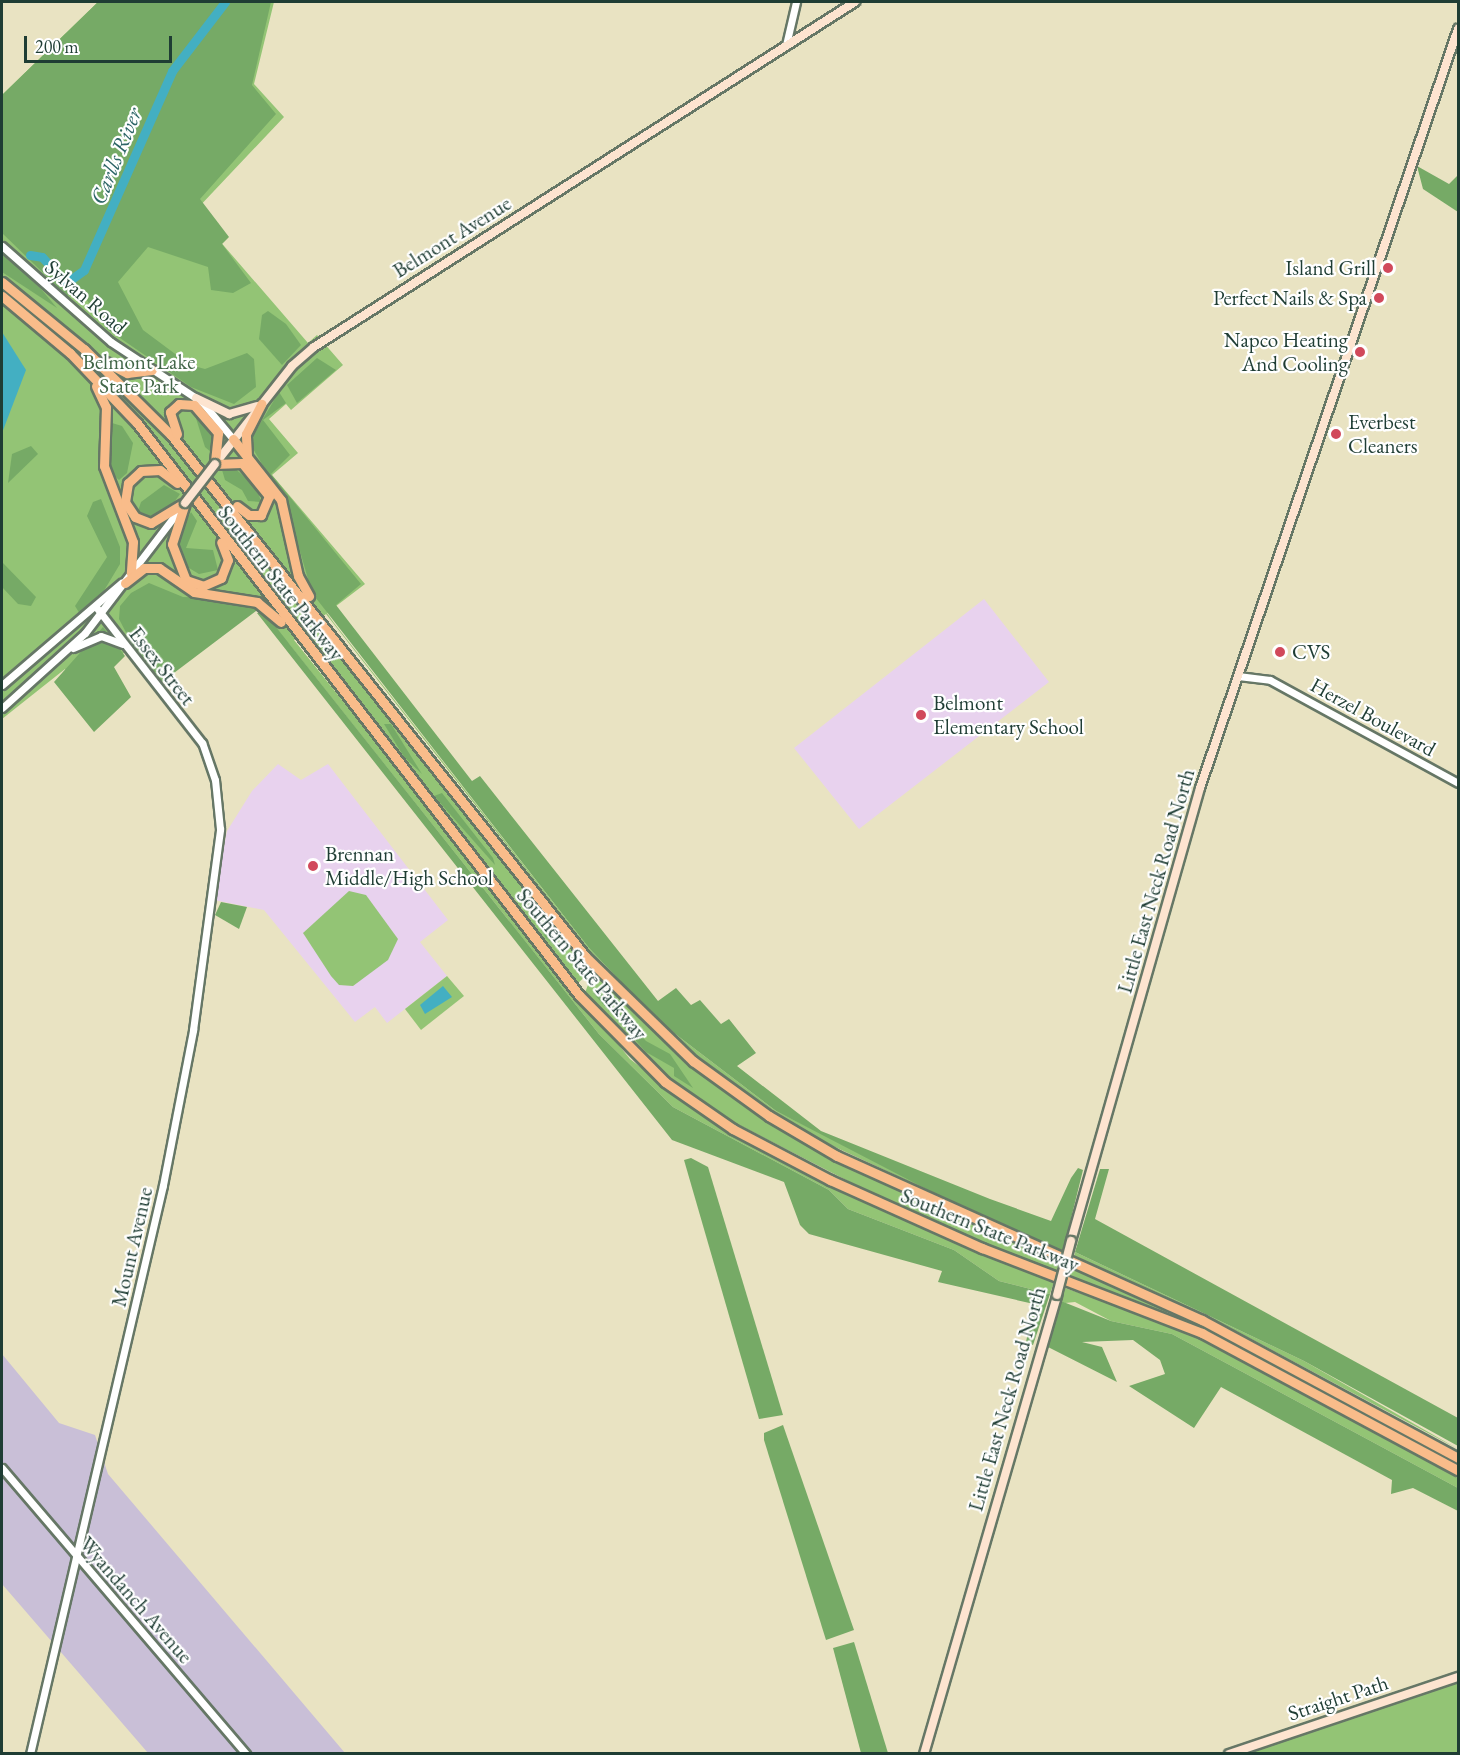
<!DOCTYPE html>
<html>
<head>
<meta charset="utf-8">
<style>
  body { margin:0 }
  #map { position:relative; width:1460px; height:1755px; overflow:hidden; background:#e9e3c2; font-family:"EB Garamond",serif }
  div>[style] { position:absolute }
  .built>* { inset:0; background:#e8d2ee }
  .industrial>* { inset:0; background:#c9bfd7 }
  .green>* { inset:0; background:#93c475 }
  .forest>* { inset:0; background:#76aa66 }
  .water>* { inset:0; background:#43afc2 }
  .river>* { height:9px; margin:-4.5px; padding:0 4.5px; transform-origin:4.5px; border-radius:4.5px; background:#43afc2 }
  .roads { filter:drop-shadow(2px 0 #676) drop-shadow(-2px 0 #676) drop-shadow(0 2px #676) drop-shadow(0 -2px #676) }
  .tertiary>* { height:7px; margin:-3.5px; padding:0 3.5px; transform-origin:3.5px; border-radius:3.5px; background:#fff }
  .secondary>* { height:8px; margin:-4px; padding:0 4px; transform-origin:4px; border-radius:4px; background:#fde4d0 }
  .motorway>* { height:9px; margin:-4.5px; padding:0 4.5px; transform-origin:4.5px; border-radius:4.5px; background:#f9bc8a }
  .bridges { filter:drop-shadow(2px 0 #676) drop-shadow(-2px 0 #676) drop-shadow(0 2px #676) drop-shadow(0 -2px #676) }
  .secondary-bridge>* { height:8px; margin:-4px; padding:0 4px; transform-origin:4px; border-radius:4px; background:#fde4d0 }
  .dots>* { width:16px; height:16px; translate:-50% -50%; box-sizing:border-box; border:3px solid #fff; border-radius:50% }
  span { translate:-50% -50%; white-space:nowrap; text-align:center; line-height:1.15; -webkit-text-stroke:4.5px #fff; paint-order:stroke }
  .street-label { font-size:21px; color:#1f3d34 }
  .poi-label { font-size:21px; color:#1f3d34 }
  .right { translate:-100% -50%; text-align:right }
  .left { translate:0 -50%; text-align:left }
  .park-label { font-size:21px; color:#426648 }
  .water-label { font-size:22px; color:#2c6566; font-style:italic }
  .frame { position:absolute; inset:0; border:3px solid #1f3d34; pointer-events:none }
  .scale { position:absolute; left:24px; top:36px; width:148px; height:27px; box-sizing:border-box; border:3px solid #1f3d34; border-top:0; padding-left:8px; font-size:18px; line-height:21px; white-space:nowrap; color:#1f3d34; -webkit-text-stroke:4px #fff; paint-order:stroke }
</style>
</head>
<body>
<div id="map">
  <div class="built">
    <i style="clip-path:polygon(984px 599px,1049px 682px,859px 829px,794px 748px)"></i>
    <i style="clip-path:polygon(278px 764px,301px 780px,328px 764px,448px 920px,420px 942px,447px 976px,387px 1023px,375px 1007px,355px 1022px,264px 910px,214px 900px,227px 831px,252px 791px)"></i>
  </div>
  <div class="industrial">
    <i style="clip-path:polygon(2px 1354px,59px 1423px,95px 1435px,108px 1474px,345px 1753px,148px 1753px,2px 1584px)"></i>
  </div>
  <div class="green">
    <i style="clip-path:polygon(98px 2px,274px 2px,254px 84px,284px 117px,179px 228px,218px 239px,308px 343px,317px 335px,343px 365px,291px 410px,286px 404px,269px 419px,298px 453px,272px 475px,365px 584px,327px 613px,334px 623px,589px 948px,657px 1020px,776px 1111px,1062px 1252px,822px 1141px,777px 1114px,684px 1046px,650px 1015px,587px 948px,326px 614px,316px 622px,592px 970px,577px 984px,302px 633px,294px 640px,630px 1059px,702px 1115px,817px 1177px,1054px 1282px,1050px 1294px,999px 1281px,954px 1250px,848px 1209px,829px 1190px,673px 1107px,599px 1034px,289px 644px,254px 608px,161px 681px,133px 646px,80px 687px,65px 669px,2px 719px,2px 95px)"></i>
    <i style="clip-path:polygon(349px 891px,366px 895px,398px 939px,388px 960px,353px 986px,339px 985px,331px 976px,303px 933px)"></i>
    <i style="clip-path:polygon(447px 976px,464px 996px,421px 1030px,405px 1009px)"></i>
    <i style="clip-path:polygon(590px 979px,600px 979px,663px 1041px,765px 1119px,861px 1173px,1060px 1260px,1056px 1273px,883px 1199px,718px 1114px,659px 1071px,606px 1020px,585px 993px)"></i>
    <i style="clip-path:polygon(1075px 1252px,1304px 1361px,1458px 1449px,1223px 1324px,1074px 1257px)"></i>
    <i style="clip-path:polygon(1071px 1265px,1108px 1284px,1169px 1308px,1166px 1313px,1068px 1277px)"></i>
    <i style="clip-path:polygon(1065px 1288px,1188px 1331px,1240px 1356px,1458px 1478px,1458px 1488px,1172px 1334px,1111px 1321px,1075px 1302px,1065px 1303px,1061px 1301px)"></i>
    <i style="clip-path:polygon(1458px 1681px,1458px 1753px,1246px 1753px,1414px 1698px)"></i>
  </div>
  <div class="forest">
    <i style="clip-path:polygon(98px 2px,271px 2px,252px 85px,276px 114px,200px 199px,229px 237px,222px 244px,251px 283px,233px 293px,211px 290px,208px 267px,148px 247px,118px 282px,143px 330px,190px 365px,205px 369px,247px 353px,254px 359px,256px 387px,234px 404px,191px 387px,107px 329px,84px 296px,66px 295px,2px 233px,2px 95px)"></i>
    <i style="clip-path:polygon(1417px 166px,1449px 184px,1458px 175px,1458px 212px,1423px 189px)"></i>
    <i style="clip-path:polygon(2px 251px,41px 289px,57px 308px,2px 272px)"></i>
    <i style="clip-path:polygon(268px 311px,286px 324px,301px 345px,282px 365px,259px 339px,262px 315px)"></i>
    <i style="clip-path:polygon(317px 358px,336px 370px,297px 403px,287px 385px)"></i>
    <i style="clip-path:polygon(279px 392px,286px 403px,263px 420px,290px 455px,271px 474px,361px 584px,336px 605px,472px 781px,480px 776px,658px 1001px,676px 988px,691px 1005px,700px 1000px,721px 1024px,729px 1019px,756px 1053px,737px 1066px,821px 1131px,990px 1199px,1051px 1221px,1071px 1178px,1078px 1168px,1083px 1170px,1063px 1251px,934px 1193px,776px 1111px,657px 1020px,589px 948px,312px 593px,287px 506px,249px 442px)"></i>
    <i style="clip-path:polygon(195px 415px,216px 442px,211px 452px,205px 447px)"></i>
    <i style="clip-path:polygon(112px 423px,122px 426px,133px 443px,127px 473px,119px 480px,110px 472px,107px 454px)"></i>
    <i style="clip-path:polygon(31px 446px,38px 454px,8px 483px,12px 454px)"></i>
    <i style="clip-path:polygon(231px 465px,257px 488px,261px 502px,248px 501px,242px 490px,225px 480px,222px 470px)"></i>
    <i style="clip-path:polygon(164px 485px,180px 494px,166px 514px,153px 518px,138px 511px,141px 502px)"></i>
    <i style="clip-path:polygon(101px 499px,120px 547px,120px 564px,102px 594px,80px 614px,75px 606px,107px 557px,87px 516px,93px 502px)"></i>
    <i style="clip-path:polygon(191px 512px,197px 521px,186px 548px,213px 550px,218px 570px,199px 574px,184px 565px,178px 536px)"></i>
    <i style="clip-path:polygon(2px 562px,36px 597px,31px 606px,18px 604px,2px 587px)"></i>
    <i style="clip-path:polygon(149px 583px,183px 597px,220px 598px,260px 608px,162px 682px,132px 644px,119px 619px,120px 606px,131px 593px)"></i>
    <i style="clip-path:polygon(264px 612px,599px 1034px,673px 1107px,829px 1190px,848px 1209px,954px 1250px,999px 1281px,1050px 1294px,1033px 1345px,1026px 1342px,1034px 1304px,938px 1282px,942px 1271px,809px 1234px,800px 1225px,784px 1182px,672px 1140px,257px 613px)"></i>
    <i style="clip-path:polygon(103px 627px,125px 656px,114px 667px,131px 697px,94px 732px,54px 682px)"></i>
    <i style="clip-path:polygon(384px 724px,391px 724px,422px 774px,404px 757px)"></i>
    <i style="clip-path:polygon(442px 793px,493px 858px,495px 865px,434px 796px)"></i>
    <i style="clip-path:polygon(519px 894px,527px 899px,562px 952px,546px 938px)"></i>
    <i style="clip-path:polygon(221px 902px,247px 907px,239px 929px,215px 915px)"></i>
    <i style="clip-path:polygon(600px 992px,646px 1041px,670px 1054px,693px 1088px,674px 1076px,674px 1068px,646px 1052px,593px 993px)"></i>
    <i style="clip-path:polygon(691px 1158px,708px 1167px,783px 1415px,759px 1419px,684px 1160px)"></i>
    <i style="clip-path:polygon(1100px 1169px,1109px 1169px,1095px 1219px,1458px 1418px,1458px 1446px,1304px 1361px,1075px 1252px)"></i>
    <i style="clip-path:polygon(1061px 1301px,1111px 1321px,1172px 1334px,1458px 1488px,1458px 1511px,1413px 1488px,1391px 1494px,1392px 1480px,1221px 1387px,1194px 1428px,1129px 1386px,1165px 1374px,1160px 1360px,1133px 1340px,1082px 1342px,1102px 1347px,1117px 1382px,1048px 1347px)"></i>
    <i style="clip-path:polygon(783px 1425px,854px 1630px,826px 1640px,764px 1440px,764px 1433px)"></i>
    <i style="clip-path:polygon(854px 1642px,888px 1753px,861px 1753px,833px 1648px)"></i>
  </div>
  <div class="water">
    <i style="clip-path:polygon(2px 332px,26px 370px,2px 433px)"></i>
    <i style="clip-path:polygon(443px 986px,452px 997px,425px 1014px,420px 1005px)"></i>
  </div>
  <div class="river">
    <i style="left:30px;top:255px;width:12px;rotate:9deg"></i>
    <i style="left:42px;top:257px;width:35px;rotate:47deg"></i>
    <i style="left:66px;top:283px;width:22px;rotate:-36deg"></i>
    <i style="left:84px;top:270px;width:218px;rotate:-66.1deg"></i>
    <i style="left:172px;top:71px;width:87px;rotate:-52.5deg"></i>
  </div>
  <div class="roads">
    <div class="tertiary">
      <i style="left:786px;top:45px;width:44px;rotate:-76.9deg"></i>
      <i style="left:2px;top:246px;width:145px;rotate:41.4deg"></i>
      <i style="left:111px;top:342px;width:109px;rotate:33.4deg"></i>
      <i style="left:202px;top:402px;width:48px;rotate:50deg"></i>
      <i style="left:73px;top:648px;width:30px;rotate:-23deg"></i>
      <i style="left:101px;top:636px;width:23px;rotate:20deg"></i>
      <i style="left:1238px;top:676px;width:32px;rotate:7deg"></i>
      <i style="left:1270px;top:680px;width:214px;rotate:28.7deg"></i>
      <i style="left:2px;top:685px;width:157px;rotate:-40.6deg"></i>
      <i style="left:2px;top:708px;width:112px;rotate:-42.1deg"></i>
      <i style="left:85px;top:633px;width:161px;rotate:-52.6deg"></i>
      <i style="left:2px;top:1468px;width:376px;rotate:49.5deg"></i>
      <i style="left:30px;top:1754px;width:584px;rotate:-76.84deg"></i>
      <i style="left:163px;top:1185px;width:158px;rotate:-79deg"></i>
      <i style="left:193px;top:1030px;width:203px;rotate:-82.3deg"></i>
      <i style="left:220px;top:829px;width:49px;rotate:-95.8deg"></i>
      <i style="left:215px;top:780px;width:39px;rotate:-109deg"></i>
      <i style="left:202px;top:743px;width:171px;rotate:-127.9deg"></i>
    </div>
    <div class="secondary">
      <i style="left:196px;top:398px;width:37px;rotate:26deg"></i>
      <i style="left:229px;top:414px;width:29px;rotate:-16deg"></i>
      <i style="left:215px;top:464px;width:125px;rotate:-51.8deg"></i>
      <i style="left:292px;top:366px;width:29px;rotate:-41deg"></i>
      <i style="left:314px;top:347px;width:642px;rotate:-32.53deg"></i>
      <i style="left:1071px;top:1241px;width:471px;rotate:-74.1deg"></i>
      <i style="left:1200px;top:788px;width:802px;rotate:-71.23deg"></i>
      <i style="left:924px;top:1754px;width:478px;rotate:-73.8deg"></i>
      <i style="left:1229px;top:1754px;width:242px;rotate:-18.6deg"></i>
    </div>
    <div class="motorway">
      <i style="left:2px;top:282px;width:106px;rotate:39.3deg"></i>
      <i style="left:84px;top:349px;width:122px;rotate:44.7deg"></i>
      <i style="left:171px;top:435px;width:665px;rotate:51.53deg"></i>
      <i style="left:585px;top:956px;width:151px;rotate:44.2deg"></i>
      <i style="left:693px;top:1061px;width:94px;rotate:35.9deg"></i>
      <i style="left:769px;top:1116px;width:79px;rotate:30.5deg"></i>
      <i style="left:837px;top:1156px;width:400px;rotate:24.2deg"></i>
      <i style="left:1202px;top:1320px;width:291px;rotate:28.3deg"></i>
      <i style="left:2px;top:296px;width:89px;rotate:40deg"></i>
      <i style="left:70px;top:353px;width:97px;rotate:46.3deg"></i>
      <i style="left:137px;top:423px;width:723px;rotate:52.31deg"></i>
      <i style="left:579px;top:995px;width:122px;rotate:45.3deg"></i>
      <i style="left:665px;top:1082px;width:83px;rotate:34.7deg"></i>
      <i style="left:733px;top:1129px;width:110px;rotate:27.7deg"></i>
      <i style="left:830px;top:1180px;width:167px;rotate:24.1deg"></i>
      <i style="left:982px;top:1248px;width:236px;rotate:21.1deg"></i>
      <i style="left:1202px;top:1333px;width:290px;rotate:28.2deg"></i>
      <i style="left:106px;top:362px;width:24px;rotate:28deg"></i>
      <i style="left:127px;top:373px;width:25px;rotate:-7deg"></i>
      <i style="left:96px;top:386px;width:23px;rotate:65deg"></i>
      <i style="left:106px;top:407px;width:59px;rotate:91.9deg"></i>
      <i style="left:104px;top:466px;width:81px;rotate:69.1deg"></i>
      <i style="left:133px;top:542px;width:31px;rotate:94deg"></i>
      <i style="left:177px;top:434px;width:23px;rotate:-108deg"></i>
      <i style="left:170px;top:412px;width:12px;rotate:-42deg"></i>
      <i style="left:179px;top:404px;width:15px;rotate:4deg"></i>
      <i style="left:194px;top:405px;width:37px;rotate:49deg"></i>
      <i style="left:218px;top:433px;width:31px;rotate:96deg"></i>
      <i style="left:233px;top:439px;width:78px;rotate:51.8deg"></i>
      <i style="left:281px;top:500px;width:78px;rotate:77.4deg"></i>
      <i style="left:298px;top:576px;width:23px;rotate:61deg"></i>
      <i style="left:247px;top:456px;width:22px;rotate:-93deg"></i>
      <i style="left:246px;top:434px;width:34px;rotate:-63deg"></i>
      <i style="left:215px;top:464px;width:27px;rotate:-2deg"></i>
      <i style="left:242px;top:463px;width:43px;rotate:50.7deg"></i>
      <i style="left:269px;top:496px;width:21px;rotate:113deg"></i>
      <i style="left:261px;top:515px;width:12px;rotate:180deg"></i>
      <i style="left:249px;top:515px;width:15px;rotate:-143deg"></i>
      <i style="left:177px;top:483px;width:21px;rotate:-143deg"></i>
      <i style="left:160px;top:470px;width:19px;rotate:177deg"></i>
      <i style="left:141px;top:471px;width:18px;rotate:137deg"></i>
      <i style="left:128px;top:483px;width:19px;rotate:99deg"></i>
      <i style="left:125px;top:502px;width:18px;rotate:56deg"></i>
      <i style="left:135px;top:517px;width:17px;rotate:21deg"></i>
      <i style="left:151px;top:523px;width:37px;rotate:-31deg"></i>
      <i style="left:185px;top:503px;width:43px;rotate:107.6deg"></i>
      <i style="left:172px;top:544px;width:39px;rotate:69deg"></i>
      <i style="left:186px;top:580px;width:18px;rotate:19deg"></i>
      <i style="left:203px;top:586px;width:20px;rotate:-24deg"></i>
      <i style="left:221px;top:578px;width:19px;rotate:-69deg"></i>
      <i style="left:228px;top:560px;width:19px;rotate:-111deg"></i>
      <i style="left:125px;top:583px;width:24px;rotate:-38deg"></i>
      <i style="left:144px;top:568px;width:15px"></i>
      <i style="left:159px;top:568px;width:42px;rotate:34.4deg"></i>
      <i style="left:194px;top:592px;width:64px;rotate:9deg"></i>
      <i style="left:257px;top:602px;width:31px;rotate:40deg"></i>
    </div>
  </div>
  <div class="bridges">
    <div class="secondary-bridge">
      <i style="left:185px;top:503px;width:49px;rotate:-52.4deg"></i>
      <i style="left:1057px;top:1295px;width:56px;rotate:-75.5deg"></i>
    </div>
  </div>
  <div class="dots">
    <i style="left:1388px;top:268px;background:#d1495b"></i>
    <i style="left:1379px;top:298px;background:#d1495b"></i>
    <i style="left:1360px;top:352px;background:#d1495b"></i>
    <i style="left:1336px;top:434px;background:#d1495b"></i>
    <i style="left:1280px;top:652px;background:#d1495b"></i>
    <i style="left:921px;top:715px;background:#d1495b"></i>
    <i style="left:313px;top:866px;background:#d1495b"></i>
  </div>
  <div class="street-label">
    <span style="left:452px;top:237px;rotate:-32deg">Belmont Avenue</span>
    <span style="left:86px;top:297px;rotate:41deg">Sylvan Road</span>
    <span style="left:281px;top:583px;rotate:52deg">Southern State Parkway</span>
    <span style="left:162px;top:666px;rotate:52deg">Essex Street</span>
    <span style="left:1373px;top:717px;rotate:29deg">Herzel Boulevard</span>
    <span style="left:1156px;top:881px;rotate:-74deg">Little East Neck Road North</span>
    <span style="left:582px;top:964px;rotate:50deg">Southern State Parkway</span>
    <span style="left:990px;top:1230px;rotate:22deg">Southern State Parkway</span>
    <span style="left:132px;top:1247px;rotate:-77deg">Mount Avenue</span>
    <span style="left:1007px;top:1399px;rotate:-74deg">Little East Neck Road North</span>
    <span style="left:136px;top:1600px;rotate:49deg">Wyandanch Avenue</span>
    <span style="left:1338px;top:1698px;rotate:-18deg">Straight Path</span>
  </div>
  <div class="poi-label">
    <span class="right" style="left:1376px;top:268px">Island Grill</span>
    <span class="right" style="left:1367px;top:298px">Perfect Nails &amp; Spa</span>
    <span class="right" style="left:1348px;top:352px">Napco Heating<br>And Cooling</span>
    <span class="left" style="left:1348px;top:434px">Everbest<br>Cleaners</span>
    <span class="left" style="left:1292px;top:652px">CVS</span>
    <span class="left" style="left:933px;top:715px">Belmont<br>Elementary School</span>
    <span class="left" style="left:325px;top:866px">Brennan<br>Middle/High School</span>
  </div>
  <div class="park-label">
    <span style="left:139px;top:374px">Belmont Lake<br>State Park</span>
  </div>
  <div class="water-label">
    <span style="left:116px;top:156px;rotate:-68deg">Carlls River</span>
  </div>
  <div class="frame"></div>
  <div class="scale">200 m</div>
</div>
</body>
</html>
